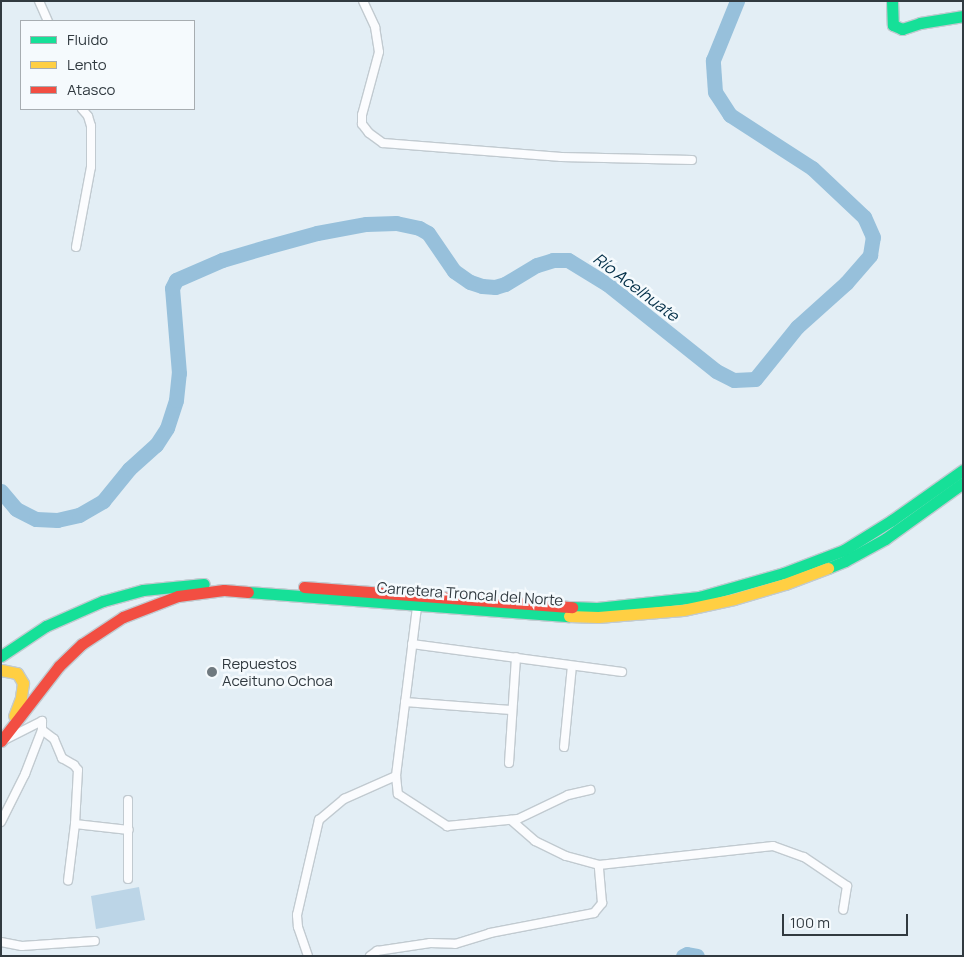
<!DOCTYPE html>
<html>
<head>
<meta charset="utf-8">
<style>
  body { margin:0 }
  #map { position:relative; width:964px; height:957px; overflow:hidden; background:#e3eef5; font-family:Manrope,sans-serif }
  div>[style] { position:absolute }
  .green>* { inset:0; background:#bcd5e7 }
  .river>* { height:15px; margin:-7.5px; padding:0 7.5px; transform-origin:7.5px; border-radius:7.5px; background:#97c0db }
  .roads { filter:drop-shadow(1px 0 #c1cad0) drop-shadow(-1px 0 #c1cad0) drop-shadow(0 1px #c1cad0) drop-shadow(0 -1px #c1cad0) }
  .street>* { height:8px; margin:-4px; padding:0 4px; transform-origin:4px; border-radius:4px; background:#fbfcfe }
  .fast>* { height:11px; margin:-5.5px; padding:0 5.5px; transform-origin:5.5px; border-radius:5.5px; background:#16e098 }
  .slow>* { height:11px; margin:-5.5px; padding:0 5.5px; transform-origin:5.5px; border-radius:5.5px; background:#ffcf43 }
  .jam>* { height:11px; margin:-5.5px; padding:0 5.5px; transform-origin:5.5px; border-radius:5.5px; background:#f24e42 }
  .dots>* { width:14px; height:14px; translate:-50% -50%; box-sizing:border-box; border:2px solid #f5fafd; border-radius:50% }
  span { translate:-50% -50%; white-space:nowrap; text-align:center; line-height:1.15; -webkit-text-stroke:5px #f5fafd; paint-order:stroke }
  .street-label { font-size:15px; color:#313a40 }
  .poi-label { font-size:15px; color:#313a40 }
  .left { translate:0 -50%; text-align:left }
  .water-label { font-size:16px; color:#002d46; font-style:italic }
  .frame { position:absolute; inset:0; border:2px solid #313a40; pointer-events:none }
  .legend { position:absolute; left:20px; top:20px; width:175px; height:90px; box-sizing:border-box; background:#f5fafd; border:1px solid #a7adb1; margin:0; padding:6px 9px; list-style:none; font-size:15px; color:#313a40 }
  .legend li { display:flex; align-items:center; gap:10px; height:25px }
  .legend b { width:25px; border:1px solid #a7adb1 }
  .scale { position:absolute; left:782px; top:914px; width:126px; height:22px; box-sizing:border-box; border:2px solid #313a40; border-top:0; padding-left:6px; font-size:15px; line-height:18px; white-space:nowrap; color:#313a40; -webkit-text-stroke:4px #f5fafd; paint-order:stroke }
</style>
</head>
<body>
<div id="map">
  <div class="green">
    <i style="clip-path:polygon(139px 887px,145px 920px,96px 929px,91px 896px)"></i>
  </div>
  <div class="river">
    <i style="left:1px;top:491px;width:23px;rotate:50deg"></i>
    <i style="left:16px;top:509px;width:22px;rotate:27deg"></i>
    <i style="left:36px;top:519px;width:21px;rotate:3deg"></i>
    <i style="left:57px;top:520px;width:23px;rotate:-13deg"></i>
    <i style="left:79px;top:515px;width:28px;rotate:-30deg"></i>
    <i style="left:103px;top:501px;width:41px;rotate:-50.9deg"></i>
    <i style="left:129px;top:469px;width:36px;rotate:-42deg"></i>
    <i style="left:156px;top:445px;width:20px;rotate:-57deg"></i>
    <i style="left:167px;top:428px;width:29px;rotate:-72deg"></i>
    <i style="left:176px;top:400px;width:27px;rotate:-84deg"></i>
    <i style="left:179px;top:373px;width:85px;rotate:-94.7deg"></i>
    <i style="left:172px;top:288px;width:9px;rotate:-63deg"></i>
    <i style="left:176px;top:280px;width:50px;rotate:-23.5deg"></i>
    <i style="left:222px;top:260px;width:46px;rotate:-16.5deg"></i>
    <i style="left:266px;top:247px;width:53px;rotate:-15.4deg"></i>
    <i style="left:317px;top:233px;width:50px;rotate:-10.4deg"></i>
    <i style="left:366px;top:224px;width:30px;rotate:-2deg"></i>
    <i style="left:396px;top:223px;width:24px;rotate:12deg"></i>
    <i style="left:419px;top:228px;width:10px;rotate:29deg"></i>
    <i style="left:428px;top:233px;width:46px;rotate:55.6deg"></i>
    <i style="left:454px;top:271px;width:19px;rotate:35deg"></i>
    <i style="left:470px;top:282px;width:13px;rotate:18deg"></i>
    <i style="left:482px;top:286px;width:13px;rotate:4deg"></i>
    <i style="left:495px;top:287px;width:10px;rotate:-17deg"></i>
    <i style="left:505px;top:284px;width:37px;rotate:-31deg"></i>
    <i style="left:537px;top:265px;width:17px;rotate:-17deg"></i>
    <i style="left:553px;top:260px;width:15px"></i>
    <i style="left:568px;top:260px;width:46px;rotate:31.6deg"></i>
    <i style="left:607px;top:284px;width:139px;rotate:38.6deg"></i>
    <i style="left:716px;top:371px;width:20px;rotate:27deg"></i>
    <i style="left:734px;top:380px;width:21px;rotate:-3deg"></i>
    <i style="left:755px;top:379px;width:67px;rotate:-51.1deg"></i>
    <i style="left:797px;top:327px;width:66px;rotate:-41.9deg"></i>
    <i style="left:846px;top:283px;width:37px;rotate:-49deg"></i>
    <i style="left:870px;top:255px;width:18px;rotate:-81deg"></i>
    <i style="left:873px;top:237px;width:22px;rotate:-114deg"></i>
    <i style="left:864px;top:217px;width:71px;rotate:-136.7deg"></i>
    <i style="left:812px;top:168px;width:98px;rotate:-147.1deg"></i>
    <i style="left:730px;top:115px;width:27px;rotate:-123deg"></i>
    <i style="left:715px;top:92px;width:32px;rotate:-94deg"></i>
    <i style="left:713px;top:60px;width:64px;rotate:-67.9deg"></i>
    <i style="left:683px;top:956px;width:4px;rotate:-27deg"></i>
    <i style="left:687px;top:954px;width:10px;rotate:11deg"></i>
  </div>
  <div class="roads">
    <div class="street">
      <i style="left:39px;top:1px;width:22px;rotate:66deg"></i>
      <i style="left:363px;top:1px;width:29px;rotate:65deg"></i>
      <i style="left:375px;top:27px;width:25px;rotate:81deg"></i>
      <i style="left:379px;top:52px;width:65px;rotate:105.1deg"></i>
      <i style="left:362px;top:115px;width:9px;rotate:90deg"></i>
      <i style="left:362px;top:124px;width:11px;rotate:52deg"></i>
      <i style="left:369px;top:133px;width:17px;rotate:36deg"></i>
      <i style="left:383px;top:143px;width:179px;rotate:4.5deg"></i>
      <i style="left:561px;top:157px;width:131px;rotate:1.3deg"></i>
      <i style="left:76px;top:247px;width:81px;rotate:-79.4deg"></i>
      <i style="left:91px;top:167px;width:41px;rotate:-90deg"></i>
      <i style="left:91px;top:126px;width:10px;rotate:-107deg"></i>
      <i style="left:88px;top:116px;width:9px;rotate:-131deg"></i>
      <i style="left:417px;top:607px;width:170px;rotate:97.1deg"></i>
      <i style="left:396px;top:776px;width:18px;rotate:84deg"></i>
      <i style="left:398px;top:794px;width:59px;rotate:33.1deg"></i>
      <i style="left:447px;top:826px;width:71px;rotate:-5.6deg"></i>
      <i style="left:518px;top:819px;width:55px;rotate:-25.6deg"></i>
      <i style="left:568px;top:795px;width:23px;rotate:-13deg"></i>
      <i style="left:412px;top:644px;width:212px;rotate:7.6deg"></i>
      <i style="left:405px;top:702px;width:106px;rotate:4.3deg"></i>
      <i style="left:42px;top:730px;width:15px;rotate:37deg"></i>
      <i style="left:54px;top:739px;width:21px;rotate:67deg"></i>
      <i style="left:62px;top:758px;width:14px;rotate:30deg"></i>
      <i style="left:74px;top:765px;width:6px;rotate:51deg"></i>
      <i style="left:78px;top:770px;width:54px;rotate:93.2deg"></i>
      <i style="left:75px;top:824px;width:57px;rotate:97deg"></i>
      <i style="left:564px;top:747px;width:81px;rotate:-84.4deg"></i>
      <i style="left:509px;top:763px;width:106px;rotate:-86.2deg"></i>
      <i style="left:128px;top:800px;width:79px;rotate:90deg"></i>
      <i style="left:511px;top:820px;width:32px;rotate:41deg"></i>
      <i style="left:535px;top:841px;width:34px;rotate:26deg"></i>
      <i style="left:566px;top:856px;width:34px;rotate:15deg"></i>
      <i style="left:599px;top:865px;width:175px;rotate:-6.2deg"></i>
      <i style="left:773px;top:846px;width:33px;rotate:20deg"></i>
      <i style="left:804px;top:857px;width:52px;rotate:34deg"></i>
      <i style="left:847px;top:886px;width:24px;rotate:99deg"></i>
      <i style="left:1px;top:822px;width:54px;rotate:-63.4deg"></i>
      <i style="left:25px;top:774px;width:47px;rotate:-68.9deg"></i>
      <i style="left:42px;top:730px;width:9px;rotate:-90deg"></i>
      <i style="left:42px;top:721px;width:42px;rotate:153.4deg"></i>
      <i style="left:75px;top:824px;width:54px;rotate:6.3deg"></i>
      <i style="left:1px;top:942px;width:21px;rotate:11deg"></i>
      <i style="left:22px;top:946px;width:73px;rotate:-3.9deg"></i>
      <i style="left:308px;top:956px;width:31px;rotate:-109deg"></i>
      <i style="left:298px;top:927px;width:12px;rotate:-95deg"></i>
      <i style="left:297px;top:915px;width:98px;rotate:-77deg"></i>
      <i style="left:319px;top:820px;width:33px;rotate:-40deg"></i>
      <i style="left:344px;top:799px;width:57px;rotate:-23.9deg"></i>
      <i style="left:370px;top:956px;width:9px;rotate:-36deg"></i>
      <i style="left:377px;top:951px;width:54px;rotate:-8.6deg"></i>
      <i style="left:430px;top:943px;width:25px;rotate:2deg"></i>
      <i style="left:455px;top:944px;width:37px;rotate:-17deg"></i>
      <i style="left:490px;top:933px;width:106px;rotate:-10.9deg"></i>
      <i style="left:594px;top:913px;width:13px;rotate:-51deg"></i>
      <i style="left:602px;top:903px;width:38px;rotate:-95deg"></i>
    </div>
    <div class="fast">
      <i style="left:892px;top:1px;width:24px;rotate:88deg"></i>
      <i style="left:893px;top:25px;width:10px;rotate:24deg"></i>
      <i style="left:902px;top:29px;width:19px;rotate:-18deg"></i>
      <i style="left:920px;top:23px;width:44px;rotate:-9.2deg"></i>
      <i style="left:828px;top:568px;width:18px;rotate:-22deg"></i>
      <i style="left:845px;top:561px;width:46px;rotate:-28.8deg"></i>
      <i style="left:885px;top:539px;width:96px;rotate:-35.7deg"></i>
      <i style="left:248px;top:592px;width:322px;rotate:4.3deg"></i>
      <i style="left:572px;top:607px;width:25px;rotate:2deg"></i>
      <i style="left:597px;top:608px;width:103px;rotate:-6.2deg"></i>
      <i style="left:699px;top:597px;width:88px;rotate:-15.8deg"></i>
      <i style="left:784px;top:573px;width:64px;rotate:-21deg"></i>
      <i style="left:844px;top:550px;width:57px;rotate:-32deg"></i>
      <i style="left:892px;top:520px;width:87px;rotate:-35.2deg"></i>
      <i style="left:1px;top:656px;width:54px;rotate:-33.7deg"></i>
      <i style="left:46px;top:626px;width:62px;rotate:-23.7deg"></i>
      <i style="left:103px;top:601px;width:41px;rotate:-15.4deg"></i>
      <i style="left:143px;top:590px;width:61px;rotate:-5.6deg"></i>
    </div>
    <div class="slow">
      <i style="left:569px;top:616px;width:29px;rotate:2deg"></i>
      <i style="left:598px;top:617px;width:85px;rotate:-4.7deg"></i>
      <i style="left:683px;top:610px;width:52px;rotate:-12.2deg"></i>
      <i style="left:734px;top:599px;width:53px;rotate:-16.4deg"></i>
      <i style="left:785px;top:584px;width:46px;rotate:-20.4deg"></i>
      <i style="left:1px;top:670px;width:16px;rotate:11deg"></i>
      <i style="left:17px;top:673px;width:12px;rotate:59deg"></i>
      <i style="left:23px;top:683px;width:15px;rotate:98deg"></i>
      <i style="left:21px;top:698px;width:19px;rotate:111deg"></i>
    </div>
    <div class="jam">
      <i style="left:304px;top:587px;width:269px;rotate:4.3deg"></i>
      <i style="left:1px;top:741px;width:95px;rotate:-52.3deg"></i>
      <i style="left:59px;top:666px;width:32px;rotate:-44deg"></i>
      <i style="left:82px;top:644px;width:49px;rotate:-33.4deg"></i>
      <i style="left:123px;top:617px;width:59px;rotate:-20.9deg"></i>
      <i style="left:178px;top:596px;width:46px;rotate:-7.4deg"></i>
      <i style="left:224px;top:590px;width:24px;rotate:5deg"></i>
    </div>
  </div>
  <div class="dots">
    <i style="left:212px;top:672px;background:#6f797f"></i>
  </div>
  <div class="street-label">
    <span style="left:470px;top:594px;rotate:4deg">Carretera Troncal del Norte</span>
  </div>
  <div class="poi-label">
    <span class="left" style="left:222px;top:672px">Repuestos<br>Aceituno Ochoa</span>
  </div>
  <div class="water-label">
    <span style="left:636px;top:287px;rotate:37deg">Río Acelhuate</span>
  </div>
  <div class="frame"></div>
  <ul class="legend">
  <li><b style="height:6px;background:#16e098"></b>Fluido</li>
  <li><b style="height:6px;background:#ffcf43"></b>Lento</li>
  <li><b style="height:6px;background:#f24e42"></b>Atasco</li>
  </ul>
  <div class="scale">100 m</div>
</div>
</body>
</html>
